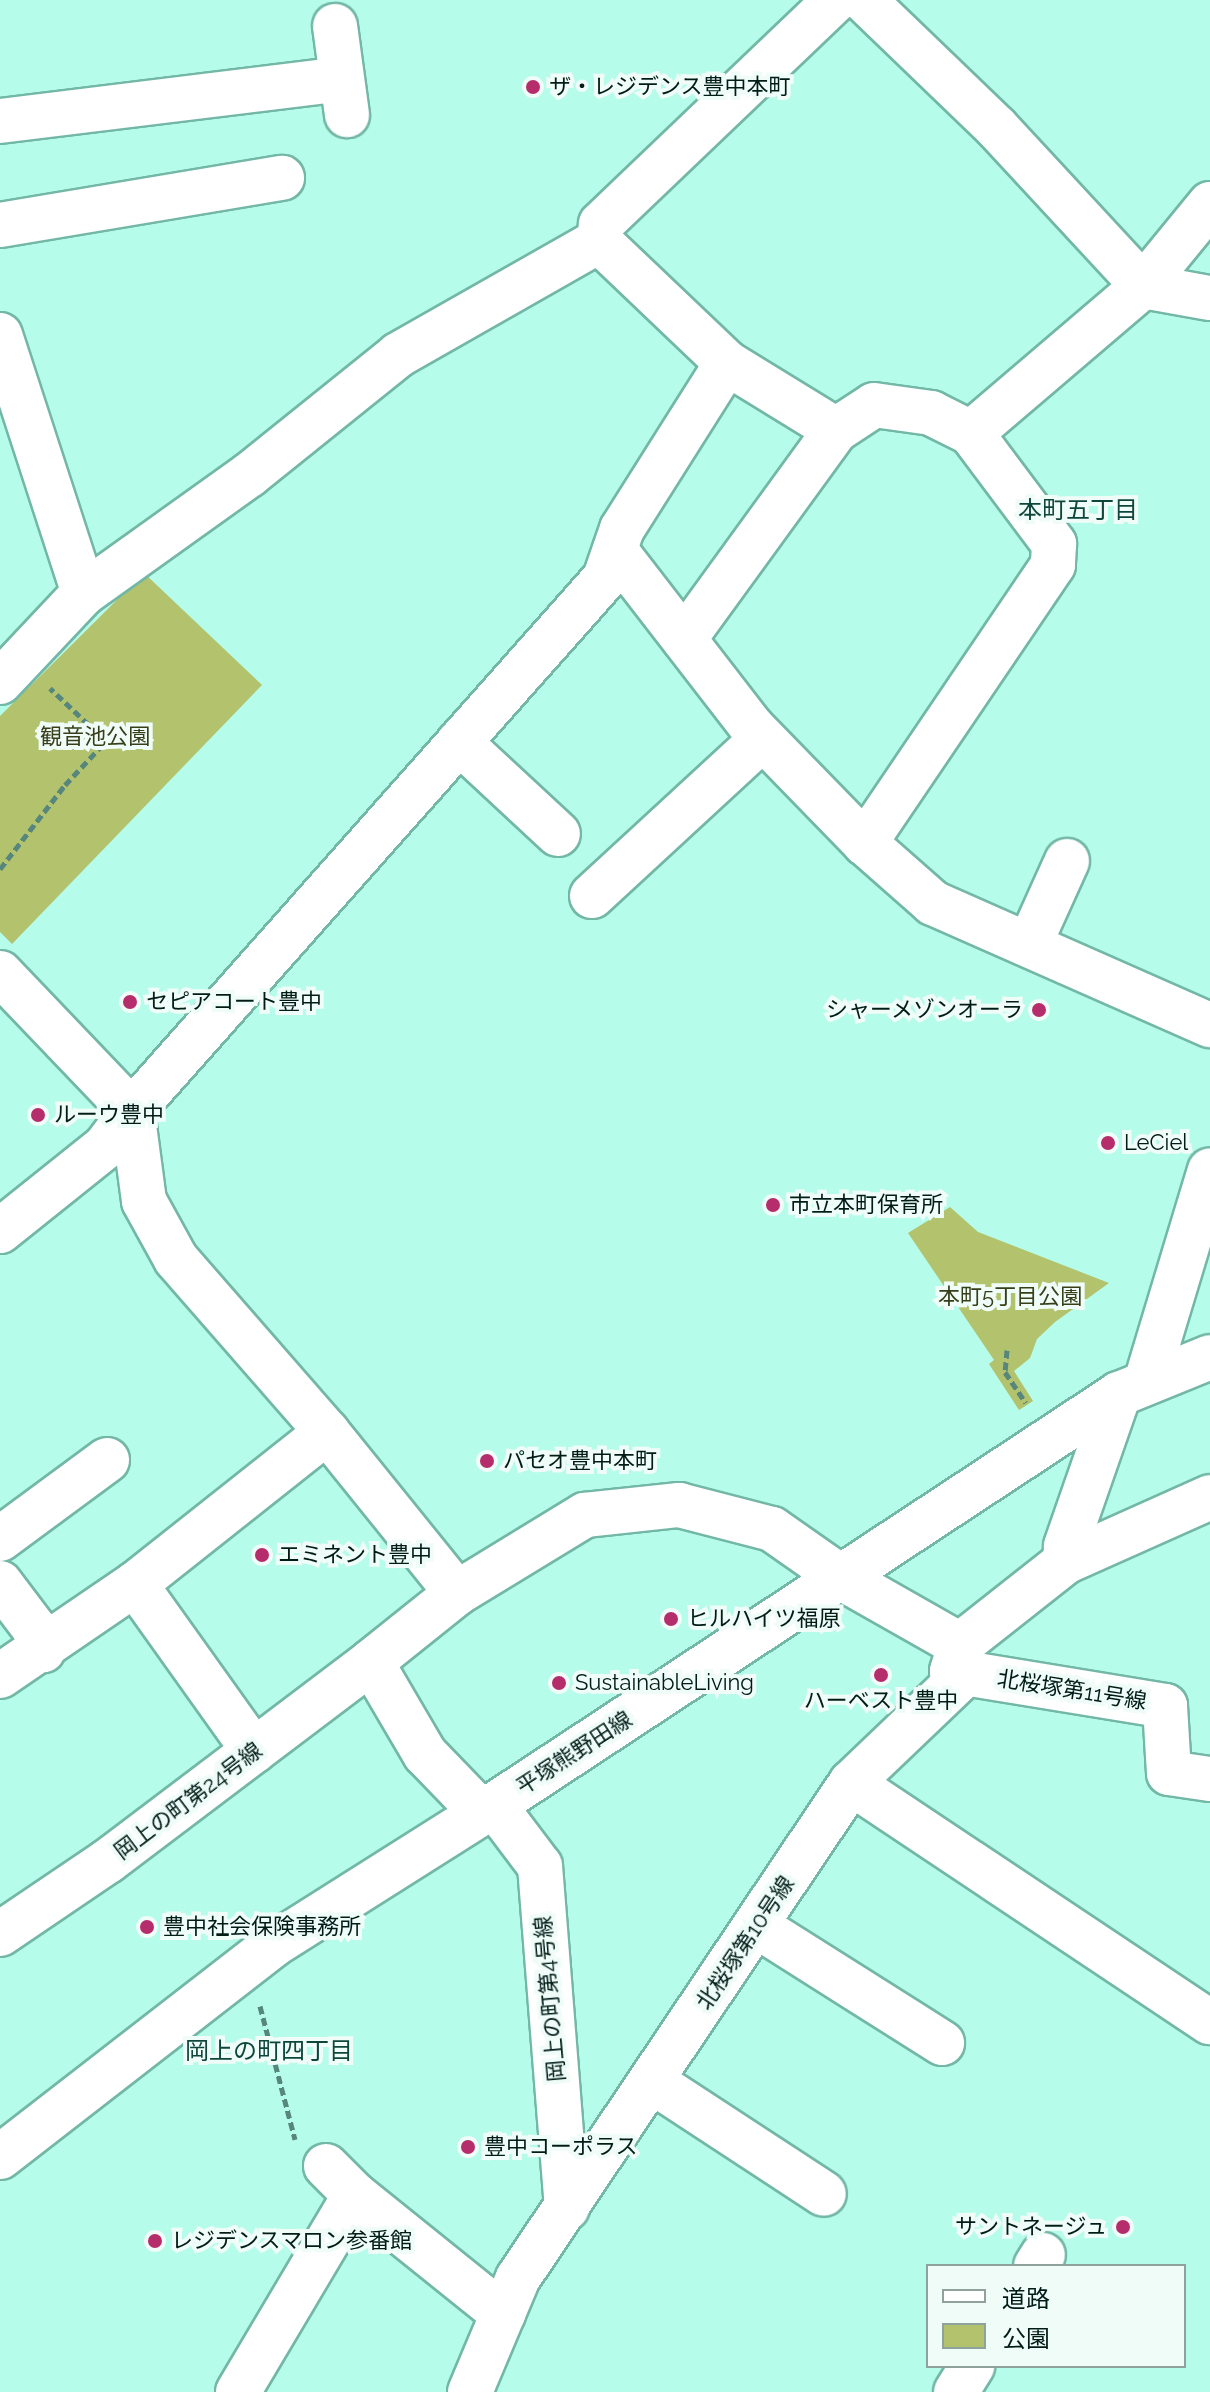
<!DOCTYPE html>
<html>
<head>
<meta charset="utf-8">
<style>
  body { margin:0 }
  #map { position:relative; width:1210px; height:2392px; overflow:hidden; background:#b6fcea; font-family:Raleway,"Noto Sans JP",sans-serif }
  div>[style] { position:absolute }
  .green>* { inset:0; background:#b3c26d }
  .path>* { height:5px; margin-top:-2.5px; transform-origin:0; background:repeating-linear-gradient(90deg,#57877c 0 8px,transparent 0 12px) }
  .roads { filter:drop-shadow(2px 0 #73b7a6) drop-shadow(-2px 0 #73b7a6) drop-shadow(0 2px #73b7a6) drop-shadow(0 -2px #73b7a6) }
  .minor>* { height:44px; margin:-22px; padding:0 22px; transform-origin:22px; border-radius:22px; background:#fff }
  .dots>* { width:22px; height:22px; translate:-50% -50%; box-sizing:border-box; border:4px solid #effcf8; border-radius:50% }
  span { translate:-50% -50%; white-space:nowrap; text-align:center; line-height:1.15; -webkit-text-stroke:8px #effcf8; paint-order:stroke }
  .poi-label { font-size:22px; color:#011c17 }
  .left { translate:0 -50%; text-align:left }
  .right { translate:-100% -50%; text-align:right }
  .park-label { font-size:22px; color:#383e19 }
  .street-label { font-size:22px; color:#011c17 }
  .neighbourhood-label { font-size:24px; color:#0f463b }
  .legend { position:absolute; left:926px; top:2264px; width:260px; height:104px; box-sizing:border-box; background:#effcf8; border:2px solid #90a29e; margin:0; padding:10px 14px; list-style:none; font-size:24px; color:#011c17 }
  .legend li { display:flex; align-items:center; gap:16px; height:40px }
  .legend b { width:40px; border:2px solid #90a29e }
</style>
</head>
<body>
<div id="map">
  <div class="green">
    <i style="clip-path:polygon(144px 573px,262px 685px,12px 944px,0 932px,0 716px)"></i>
    <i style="clip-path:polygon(950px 1207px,978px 1232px,1109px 1283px,1055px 1322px,1037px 1339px,1030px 1358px,1014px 1371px,1033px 1401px,1019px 1410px,989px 1364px,994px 1360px,908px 1233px)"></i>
  </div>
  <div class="path">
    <i style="left:0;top:869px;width:106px;rotate:-52.3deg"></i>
    <i style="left:65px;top:785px;width:60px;rotate:-47deg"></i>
    <i style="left:106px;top:741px;width:77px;rotate:-136.6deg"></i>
    <i style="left:1007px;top:1350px;width:22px;rotate:95deg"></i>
    <i style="left:1005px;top:1372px;width:37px;rotate:56deg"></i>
    <i style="left:260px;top:2006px;width:138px;rotate:75.3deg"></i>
  </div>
  <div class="roads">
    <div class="minor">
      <i style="left:864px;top:0;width:183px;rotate:43.9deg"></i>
      <i style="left:996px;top:127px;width:217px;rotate:47.2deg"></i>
      <i style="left:1143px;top:286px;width:68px;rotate:10.2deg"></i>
      <i style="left:335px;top:26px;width:90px;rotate:82.3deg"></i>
      <i style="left:0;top:121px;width:344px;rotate:-7deg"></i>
      <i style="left:0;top:225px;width:286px;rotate:-9.5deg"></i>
      <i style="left:0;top:335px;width:271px;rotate:72deg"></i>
      <i style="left:727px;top:363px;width:128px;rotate:31.6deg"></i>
      <i style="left:971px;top:433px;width:226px;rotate:-40.5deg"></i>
      <i style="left:1143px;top:286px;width:106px;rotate:-50.7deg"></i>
      <i style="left:615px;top:550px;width:224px;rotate:52.3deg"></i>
      <i style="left:752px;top:727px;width:162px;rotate:45.8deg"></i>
      <i style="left:865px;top:843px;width:91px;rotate:41.4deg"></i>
      <i style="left:933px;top:903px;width:303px;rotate:23.8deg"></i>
      <i style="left:684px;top:639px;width:258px;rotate:-54deg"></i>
      <i style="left:836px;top:430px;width:45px;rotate:-33.3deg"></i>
      <i style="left:874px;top:405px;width:58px;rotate:8deg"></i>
      <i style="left:931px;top:413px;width:45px;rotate:26.6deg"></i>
      <i style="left:971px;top:433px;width:139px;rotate:53.2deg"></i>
      <i style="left:1054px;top:544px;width:21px;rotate:93deg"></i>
      <i style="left:1053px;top:565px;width:336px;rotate:124.1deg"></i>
      <i style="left:0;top:682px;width:122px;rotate:-46.7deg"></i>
      <i style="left:84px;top:593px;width:203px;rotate:-35.6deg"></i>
      <i style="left:249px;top:475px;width:191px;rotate:-38.8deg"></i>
      <i style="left:398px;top:355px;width:231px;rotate:-29.6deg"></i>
      <i style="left:599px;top:241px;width:17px;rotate:-83deg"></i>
      <i style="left:601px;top:224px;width:324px;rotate:-43.7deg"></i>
      <i style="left:459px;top:742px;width:135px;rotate:42.9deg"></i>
      <i style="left:592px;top:896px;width:231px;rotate:-42.7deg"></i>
      <i style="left:1030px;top:943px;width:90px;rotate:-65.7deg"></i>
      <i style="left:0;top:973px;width:191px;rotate:46.3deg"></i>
      <i style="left:132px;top:1111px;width:91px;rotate:82.4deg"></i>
      <i style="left:144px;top:1201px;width:66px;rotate:61.1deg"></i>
      <i style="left:176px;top:1259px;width:230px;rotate:48.9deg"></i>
      <i style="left:327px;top:1432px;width:207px;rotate:51.1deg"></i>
      <i style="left:457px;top:1593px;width:110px;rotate:141.3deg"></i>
      <i style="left:371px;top:1662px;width:107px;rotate:59.6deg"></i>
      <i style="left:425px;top:1754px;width:82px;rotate:46deg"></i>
      <i style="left:0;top:1231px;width:134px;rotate:-38.7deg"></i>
      <i style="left:105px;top:1147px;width:45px;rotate:-53.1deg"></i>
      <i style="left:132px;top:1111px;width:713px;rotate:-48.41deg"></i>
      <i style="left:605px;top:578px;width:52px;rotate:-70.9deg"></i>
      <i style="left:622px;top:529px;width:196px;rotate:-57.7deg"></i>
      <i style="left:727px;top:363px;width:177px;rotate:-136.4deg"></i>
      <i style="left:1146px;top:1382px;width:221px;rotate:-73.2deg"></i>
      <i style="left:0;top:1539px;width:133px;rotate:-36.4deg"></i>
      <i style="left:1065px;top:1562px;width:159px;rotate:-24.1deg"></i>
      <i style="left:0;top:1583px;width:56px;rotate:52.9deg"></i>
      <i style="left:34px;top:1628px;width:24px;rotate:68deg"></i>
      <i style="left:135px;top:1584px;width:205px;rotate:54.5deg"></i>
      <i style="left:457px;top:1593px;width:150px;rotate:-31.4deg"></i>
      <i style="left:585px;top:1515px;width:95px;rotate:-6.1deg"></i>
      <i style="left:679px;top:1505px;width:96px;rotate:14.5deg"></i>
      <i style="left:772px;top:1529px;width:85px;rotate:35deg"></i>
      <i style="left:842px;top:1578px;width:136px;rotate:29.6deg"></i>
      <i style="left:960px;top:1645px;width:134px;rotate:-38.3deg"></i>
      <i style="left:1065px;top:1562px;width:16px;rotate:-86deg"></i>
      <i style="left:1066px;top:1546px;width:161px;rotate:-70.8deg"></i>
      <i style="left:956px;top:1658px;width:14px;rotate:107deg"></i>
      <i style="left:952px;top:1671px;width:216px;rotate:9.3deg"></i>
      <i style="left:1165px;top:1706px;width:67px;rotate:86.6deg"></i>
      <i style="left:1169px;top:1773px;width:41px;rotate:8.3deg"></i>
      <i style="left:0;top:1676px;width:163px;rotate:-34.3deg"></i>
      <i style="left:135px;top:1584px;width:245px;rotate:-38.4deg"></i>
      <i style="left:851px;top:1783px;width:431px;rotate:33.7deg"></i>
      <i style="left:494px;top:1805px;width:76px;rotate:53deg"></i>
      <i style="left:540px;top:1866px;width:343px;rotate:85.5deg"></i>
      <i style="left:757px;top:1926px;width:219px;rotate:32.3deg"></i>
      <i style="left:0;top:1934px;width:130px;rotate:-34.1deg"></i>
      <i style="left:108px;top:1861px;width:330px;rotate:-37.1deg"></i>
      <i style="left:653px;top:2082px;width:204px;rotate:33.2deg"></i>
      <i style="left:0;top:2157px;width:346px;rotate:-37.8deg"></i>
      <i style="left:273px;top:1945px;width:247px;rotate:-32.3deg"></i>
      <i style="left:482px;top:1813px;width:762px;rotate:-33.34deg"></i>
      <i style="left:1119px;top:1394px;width:98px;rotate:-22.1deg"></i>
      <i style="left:326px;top:2166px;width:41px;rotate:45deg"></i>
      <i style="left:355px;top:2195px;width:190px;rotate:38.8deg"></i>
      <i style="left:1036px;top:2266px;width:13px;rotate:-58deg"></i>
      <i style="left:238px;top:2392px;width:229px;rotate:-59.3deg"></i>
      <i style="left:470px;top:2392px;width:124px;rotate:-67.2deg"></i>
      <i style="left:518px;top:2278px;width:597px;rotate:-56.07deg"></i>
      <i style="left:851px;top:1783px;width:159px;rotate:-43.7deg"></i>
      <i style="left:956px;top:2392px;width:31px;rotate:-58deg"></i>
    </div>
  </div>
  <div class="dots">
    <i style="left:533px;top:87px;background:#b62d6c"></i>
    <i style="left:130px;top:1002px;background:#b62d6c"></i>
    <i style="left:1039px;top:1010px;background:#b62d6c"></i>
    <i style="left:38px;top:1115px;background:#b62d6c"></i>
    <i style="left:1108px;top:1143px;background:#b62d6c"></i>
    <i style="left:773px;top:1205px;background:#b62d6c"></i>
    <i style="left:487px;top:1461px;background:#b62d6c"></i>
    <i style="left:262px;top:1555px;background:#b62d6c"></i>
    <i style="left:671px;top:1619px;background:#b62d6c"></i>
    <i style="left:881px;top:1675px;background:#b62d6c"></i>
    <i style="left:559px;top:1683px;background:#b62d6c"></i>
    <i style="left:147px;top:1927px;background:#b62d6c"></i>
    <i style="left:468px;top:2147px;background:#b62d6c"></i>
    <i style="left:1123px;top:2227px;background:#b62d6c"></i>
    <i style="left:155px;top:2241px;background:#b62d6c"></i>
  </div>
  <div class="poi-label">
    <span class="left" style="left:549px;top:87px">ザ・レジデンス豊中本町</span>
    <span class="left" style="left:146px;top:1002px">セピアコート豊中</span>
    <span class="right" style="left:1023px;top:1010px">シャーメゾンオーラ</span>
    <span class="left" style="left:54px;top:1115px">ルーウ豊中</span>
    <span class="left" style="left:1124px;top:1143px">LeCiel</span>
    <span class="left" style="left:789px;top:1205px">市立本町保育所</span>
    <span class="left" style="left:503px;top:1461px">パセオ豊中本町</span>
    <span class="left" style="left:278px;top:1555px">エミネント豊中</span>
    <span class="left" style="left:687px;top:1619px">ヒルハイツ福原</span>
    <span class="left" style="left:575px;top:1683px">SustainableLiving</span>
    <span style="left:881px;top:1701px">ハーベスト豊中</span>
    <span class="left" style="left:163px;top:1927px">豊中社会保険事務所</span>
    <span class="left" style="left:484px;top:2147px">豊中コーポラス</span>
    <span class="right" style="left:1107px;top:2227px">サントネージュ</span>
    <span class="left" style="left:171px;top:2241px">レジデンスマロン参番館</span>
  </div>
  <div class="park-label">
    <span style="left:95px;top:737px">観音池公園</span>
    <span style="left:1010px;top:1297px">本町5丁目公園</span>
  </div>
  <div class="street-label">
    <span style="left:1072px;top:1690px;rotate:9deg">北桜塚第11号線</span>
    <span style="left:574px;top:1753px;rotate:-33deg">平塚熊野田線</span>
    <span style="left:188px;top:1801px;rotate:-37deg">岡上の町第24号線</span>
    <span style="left:745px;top:1943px;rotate:-56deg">北桜塚第10号線</span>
    <span style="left:550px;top:1999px;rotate:-95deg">岡上の町第4号線</span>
  </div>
  <div class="neighbourhood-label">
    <span style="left:1078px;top:510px">本町五丁目</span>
    <span style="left:269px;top:2051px">岡上の町四丁目</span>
  </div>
  <ul class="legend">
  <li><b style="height:10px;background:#fff"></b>道路</li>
  <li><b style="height:22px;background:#b3c26d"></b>公園</li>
  </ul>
</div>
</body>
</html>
